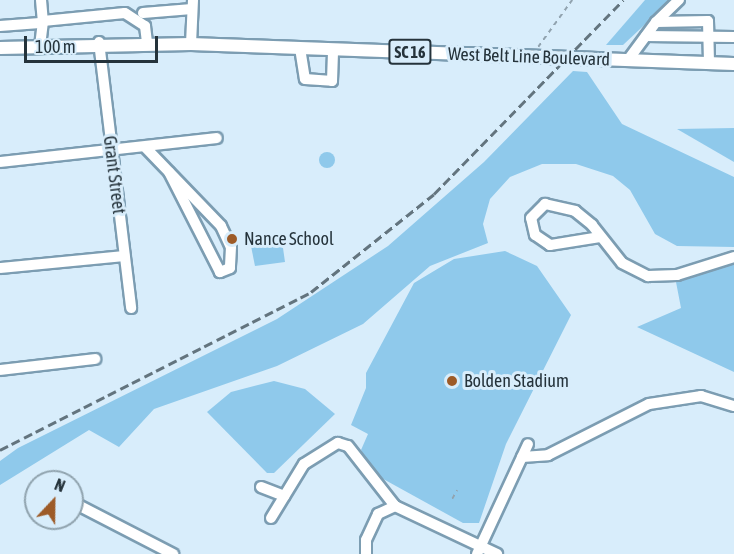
<!DOCTYPE html>
<html>
<head>
<meta charset="utf-8">
<style>
  body { margin:0 }
  #map { position:relative; width:734px; height:554px; overflow:hidden; background:#d8edfb; font-family:"Asap Condensed",sans-serif }
  div>[style] { position:absolute }
  .green>* { inset:0; background:#8fc9eb }
  .round { border-radius:50% }
  .path>* { height:1.5px; margin-top:-0.75px; transform-origin:0; background:repeating-linear-gradient(90deg,#91a3af 0 4.5px,transparent 0 9px) }
  .roads { filter:drop-shadow(2px 0 #7c9db2) drop-shadow(-2px 0 #7c9db2) drop-shadow(0 2px #7c9db2) drop-shadow(0 -2px #7c9db2) }
  .minor>* { height:10px; margin:-5px; padding:0 5px; transform-origin:5px; border-radius:5px; background:#fff }
  .major>* { height:12px; margin:-6px; padding:0 6px; transform-origin:6px; border-radius:6px; background:#fff }
  .rail>* { height:3px; margin-top:-1.5px; transform-origin:0; background:repeating-linear-gradient(90deg,#63747e 0 9px,transparent 0 13.5px) }
  .dots>* { width:16px; height:16px; translate:-50% -50%; box-sizing:border-box; border:3px solid #d8edfb; border-radius:50% }
  span { translate:-50% -50%; white-space:nowrap; text-align:center; line-height:1.15; -webkit-text-stroke:6px #d8edfb; paint-order:stroke }
  .shield-label span { padding:2px 4px; background:#d8edfb; border:2px solid; border-radius:4px; -webkit-text-stroke-width:0 }
  .shield-label { font-size:16px; color:#25333b; font-weight:700 }
  .street-label { font-size:18px; color:#25333b }
  .poi-label { font-size:18px; color:#25333b }
  .left { translate:0 -50%; text-align:left }
  .north { position:absolute; left:24px; top:470px; width:60px; height:60px; box-sizing:border-box; background:#d8edfb; border:2px solid #90a3ae; border-radius:50%; rotate:22deg; font-size:16px; font-weight:700; line-height:24px; text-align:center; color:#25333b }
  .north::after { content:''; display:block; margin:auto; width:21px; height:27px; background:#9d5b28; clip-path:polygon(50% 0,100% 100%,50% 72%,0 100%) }
  .scale { position:absolute; left:24px; top:36px; width:134px; height:27px; box-sizing:border-box; border:3px solid #25333b; border-top:0; padding-left:8px; font-size:18px; line-height:21px; white-space:nowrap; color:#25333b; -webkit-text-stroke:4px #d8edfb; paint-order:stroke }
</style>
</head>
<body>
<div id="map">
  <div class="green">
    <i style="clip-path:polygon(645px 0,671px 0,623px 45px,606px 45px)"></i>
    <i style="clip-path:polygon(573px 71px,587px 72px,622px 124px,734px 177px,734px 247px,677px 246px,655px 234px,630px 190px,613px 176px,576px 164px,542px 164px,510px 177px,490px 199px,483px 224px,488px 243px,430px 266px,363px 324px,277px 366px,154px 409px,119px 447px,89px 430px,0 485px,0 461px,18px 448px,277px 319px,388px 246px,484px 162px)"></i>
    <i style="clip-path:polygon(734px 128px,734px 162px,677px 129px)"></i>
    <i class="round" style="left:319px;top:152px;width:16px;height:16px"></i>
    <i style="clip-path:polygon(282px 241px,285px 262px,255px 266px,251px 246px)"></i>
    <i style="clip-path:polygon(505px 251px,537px 266px,571px 315px,506px 444px,479px 523px,463px 523px,376px 475px,361px 450px,368px 434px,351px 425px,366px 388px,366px 373px,414px 283px,454px 259px)"></i>
    <i style="clip-path:polygon(734px 264px,734px 372px,637px 327px,681px 308px,676px 282px)"></i>
    <i style="clip-path:polygon(274px 381px,305px 389px,335px 414px,274px 473px,267px 473px,207px 412px,231px 392px)"></i>
  </div>
  <div class="path">
    <i style="left:538px;top:47px;width:58px;rotate:-54.1deg"></i>
    <i style="left:452px;top:499px;width:10px;rotate:-61deg"></i>
  </div>
  <div class="roads">
    <div class="minor">
      <i style="left:41px;top:0;width:21px;rotate:85deg"></i>
      <i style="left:143px;top:13px;width:49px;rotate:-4.7deg"></i>
      <i style="left:656px;top:22px;width:32px;rotate:-44deg"></i>
      <i style="left:0;top:26px;width:40px;rotate:-4.3deg"></i>
      <i style="left:646px;top:36px;width:88px;rotate:0.7deg"></i>
      <i style="left:99px;top:42px;width:268px;rotate:83.1deg"></i>
      <i style="left:191px;top:44px;width:44px;rotate:-87.4deg"></i>
      <i style="left:40px;top:46px;width:25px;rotate:-83deg"></i>
      <i style="left:43px;top:21px;width:82px;rotate:-5.6deg"></i>
      <i style="left:125px;top:13px;width:24px;rotate:33deg"></i>
      <i style="left:145px;top:26px;width:17px;rotate:83deg"></i>
      <i style="left:300px;top:48px;width:31px;rotate:81deg"></i>
      <i style="left:305px;top:79px;width:27px;rotate:4deg"></i>
      <i style="left:332px;top:81px;width:32px;rotate:-88deg"></i>
      <i style="left:628px;top:60px;width:47px;rotate:-53.6deg"></i>
      <i style="left:656px;top:22px;width:52px;rotate:-1.1deg"></i>
      <i style="left:708px;top:21px;width:42px;rotate:88.6deg"></i>
      <i style="left:146px;top:148px;width:108px;rotate:46.1deg"></i>
      <i style="left:221px;top:226px;width:23px;rotate:65deg"></i>
      <i style="left:231px;top:247px;width:21px;rotate:93deg"></i>
      <i style="left:230px;top:268px;width:11px;rotate:158deg"></i>
      <i style="left:220px;top:272px;width:112px;rotate:-117deg"></i>
      <i style="left:0;top:162px;width:218px;rotate:-6.3deg"></i>
      <i style="left:600px;top:237px;width:51px;rotate:170.9deg"></i>
      <i style="left:550px;top:245px;width:18px;rotate:-146deg"></i>
      <i style="left:535px;top:235px;width:17px;rotate:-103deg"></i>
      <i style="left:531px;top:218px;width:20px;rotate:-45deg"></i>
      <i style="left:545px;top:204px;width:31px;rotate:13deg"></i>
      <i style="left:575px;top:211px;width:22px;rotate:39deg"></i>
      <i style="left:592px;top:225px;width:48px;rotate:51.7deg"></i>
      <i style="left:622px;top:263px;width:29px;rotate:27deg"></i>
      <i style="left:648px;top:276px;width:29px;rotate:-2deg"></i>
      <i style="left:677px;top:275px;width:60px;rotate:-17.5deg"></i>
      <i style="left:0;top:268px;width:125px;rotate:-5.5deg"></i>
      <i style="left:0;top:370px;width:96px;rotate:-6.6deg"></i>
      <i style="left:522px;top:457px;width:26px;rotate:-4deg"></i>
      <i style="left:548px;top:455px;width:113px;rotate:-26.8deg"></i>
      <i style="left:649px;top:404px;width:53px;rotate:-8.7deg"></i>
      <i style="left:701px;top:396px;width:34px;rotate:17deg"></i>
      <i style="left:261px;top:487px;width:25px;rotate:21deg"></i>
      <i style="left:80px;top:506px;width:105px;rotate:27.3deg"></i>
      <i style="left:271px;top:518px;width:63px;rotate:-58.6deg"></i>
      <i style="left:304px;top:464px;width:40px;rotate:-32deg"></i>
      <i style="left:338px;top:443px;width:10px;rotate:17deg"></i>
      <i style="left:348px;top:446px;width:76px;rotate:51.9deg"></i>
      <i style="left:366px;top:554px;width:14px;rotate:-90deg"></i>
      <i style="left:366px;top:540px;width:29px;rotate:-65deg"></i>
      <i style="left:378px;top:514px;width:19px;rotate:-25deg"></i>
      <i style="left:395px;top:506px;width:113px;rotate:25.2deg"></i>
      <i style="left:477px;top:554px;width:121px;rotate:-65.1deg"></i>
    </div>
    <div class="major">
      <i style="left:0;top:48px;width:191px;rotate:-1.2deg"></i>
      <i style="left:191px;top:44px;width:543px;rotate:2.11deg"></i>
    </div>
  </div>
  <div class="rail">
    <i style="left:0;top:450px;width:349px;rotate:-26.9deg"></i>
    <i style="left:311px;top:292px;width:157px;rotate:-38.5deg"></i>
    <i style="left:434px;top:194px;width:271px;rotate:-45.7deg"></i>
  </div>
  <div class="dots">
    <i style="left:232px;top:239px;background:#9d5b28"></i>
    <i style="left:452px;top:381px;background:#9d5b28"></i>
  </div>
  <div class="shield-label">
    <span style="left:410px;top:52px">SC 16</span>
  </div>
  <div class="street-label">
    <span style="left:529px;top:57px;rotate:2deg">West Belt Line Boulevard</span>
    <span style="left:114px;top:175px;rotate:83deg">Grant Street</span>
  </div>
  <div class="poi-label">
    <span class="left" style="left:244px;top:239px">Nance School</span>
    <span class="left" style="left:464px;top:381px">Bolden Stadium</span>
  </div>
  <div class="north">N</div>
  <div class="scale">100 m</div>
</div>
</body>
</html>
